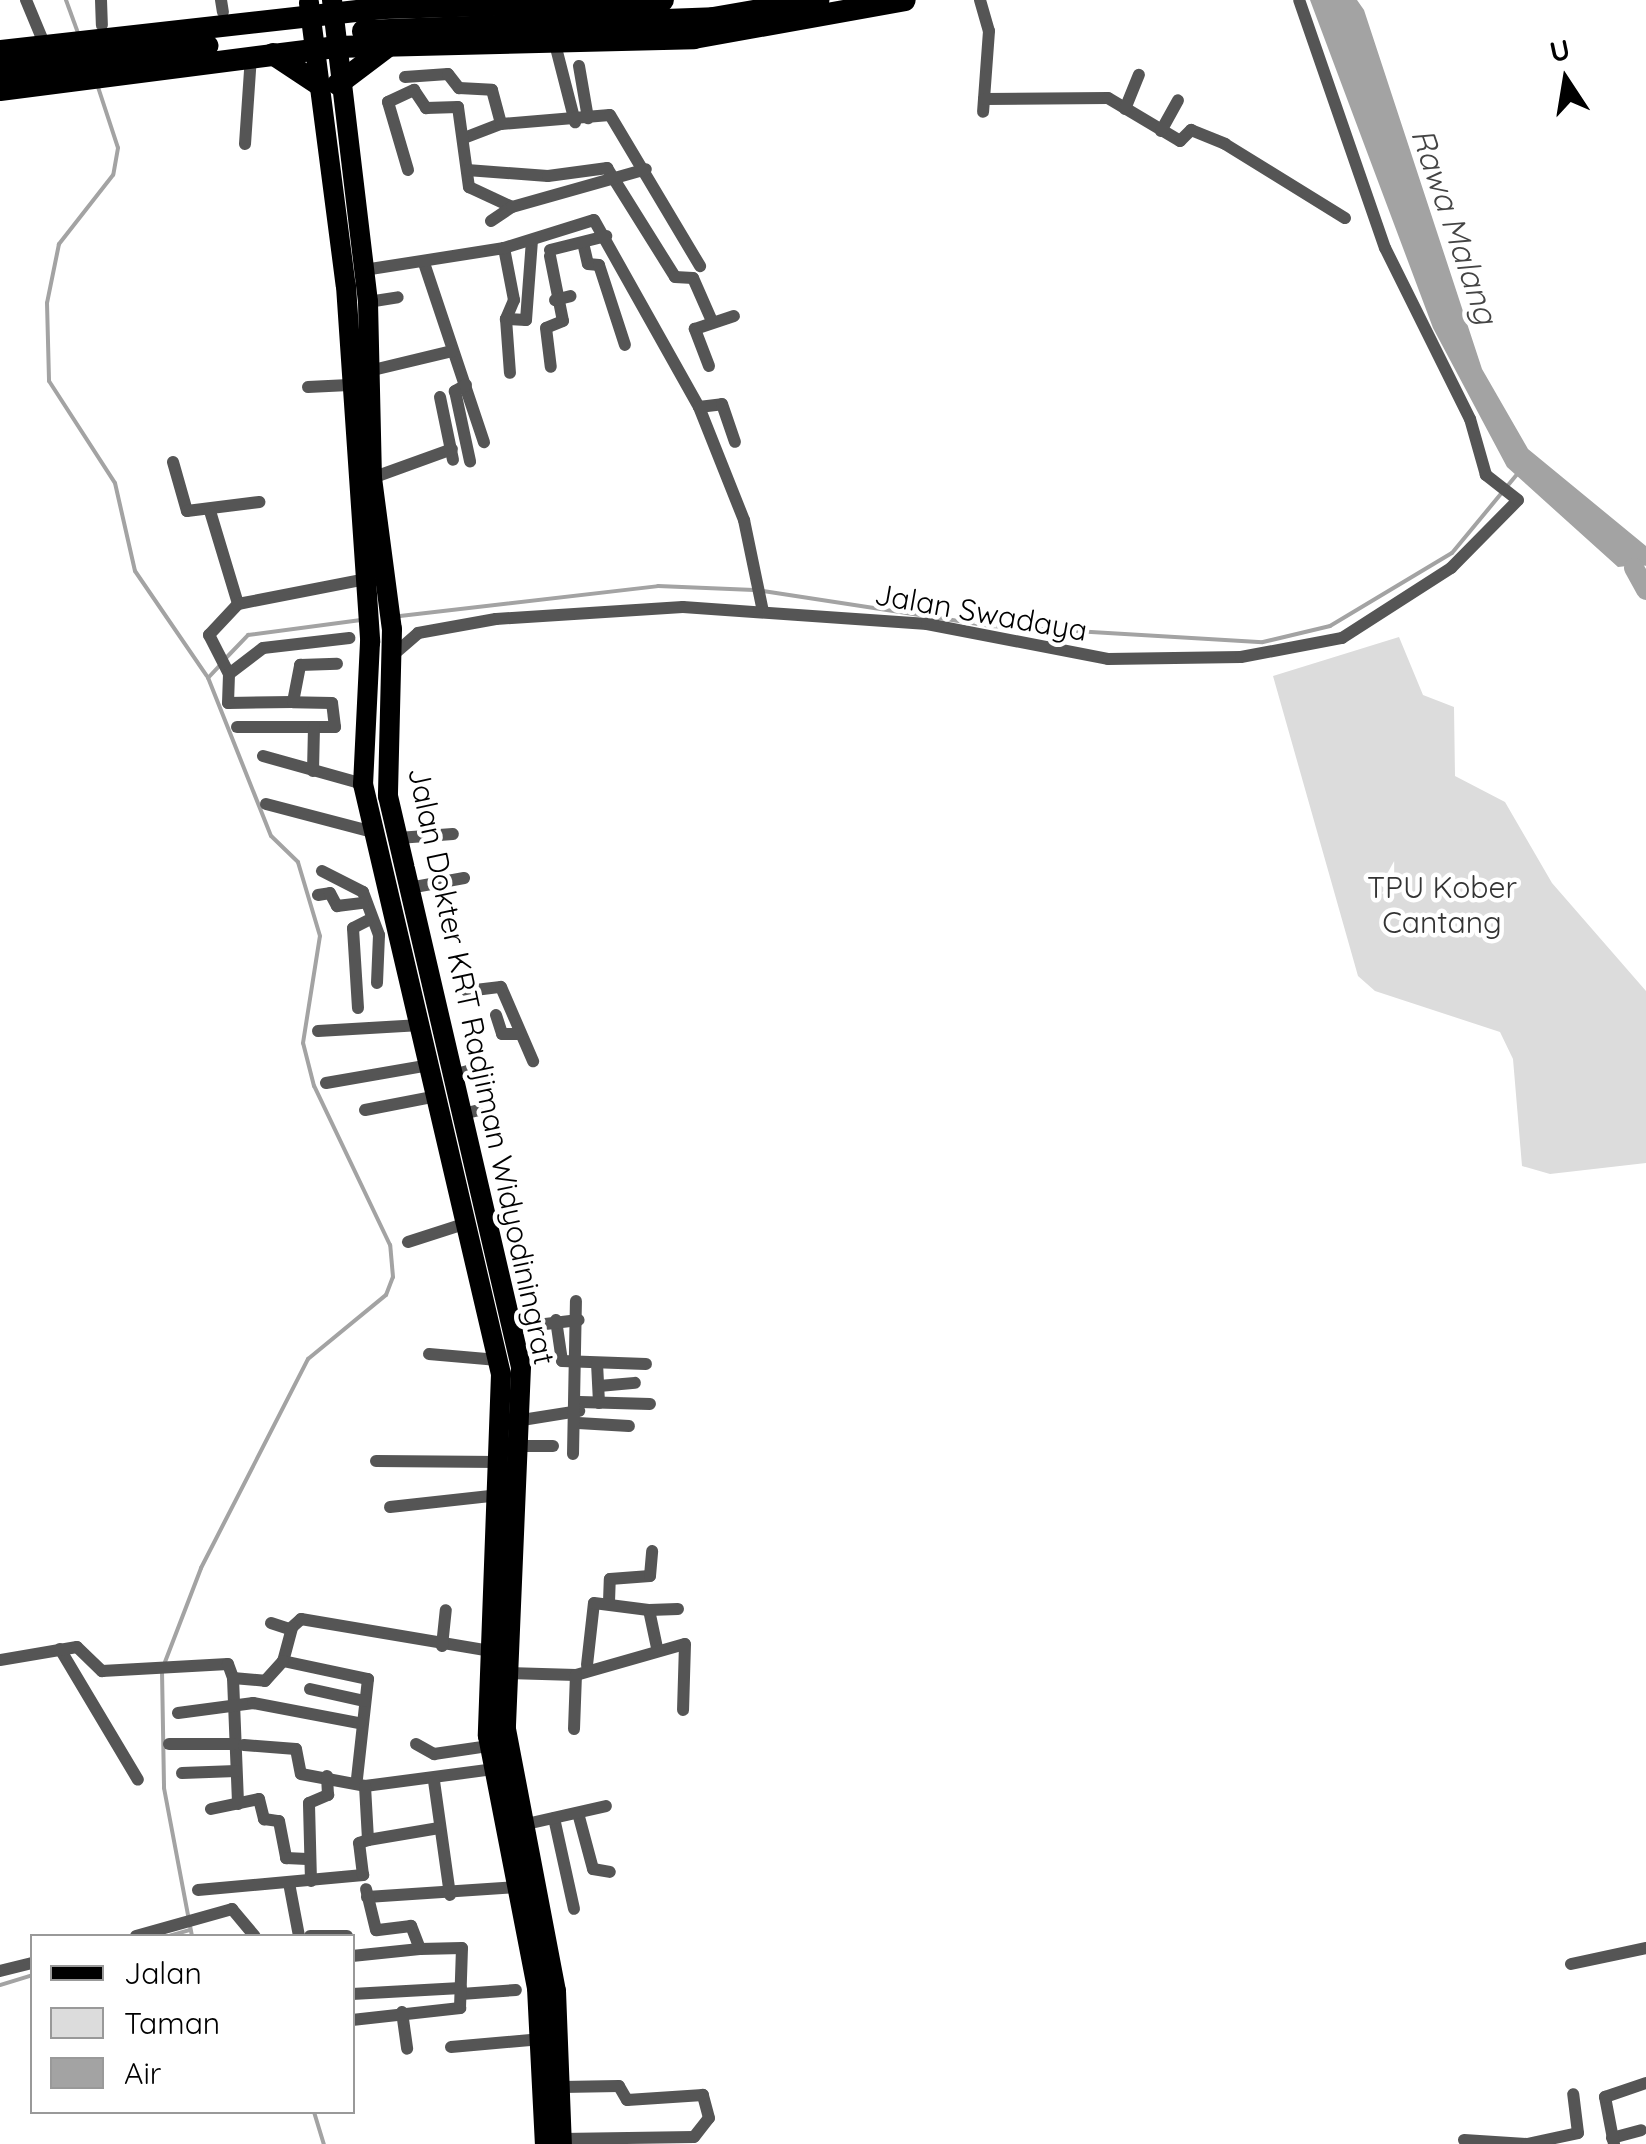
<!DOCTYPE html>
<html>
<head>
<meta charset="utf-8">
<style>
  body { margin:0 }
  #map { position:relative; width:1646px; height:2144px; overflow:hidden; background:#fff; font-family:Quicksand,sans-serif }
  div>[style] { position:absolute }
  .green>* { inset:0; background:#dcdcdc }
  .water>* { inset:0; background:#a3a3a3 }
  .stream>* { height:4px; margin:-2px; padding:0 2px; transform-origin:2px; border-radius:2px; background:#a3a3a3 }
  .river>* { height:20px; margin:-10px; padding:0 10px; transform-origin:10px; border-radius:10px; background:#a3a3a3 }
  .street>* { height:12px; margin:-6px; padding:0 6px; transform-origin:6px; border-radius:6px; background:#555 }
  .primary>* { height:20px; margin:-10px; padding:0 10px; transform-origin:10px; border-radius:10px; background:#000 }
  .highway>* { height:22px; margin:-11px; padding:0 11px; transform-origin:11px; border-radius:11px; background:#000 }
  span { translate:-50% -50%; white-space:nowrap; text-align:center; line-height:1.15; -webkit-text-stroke:9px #fff; paint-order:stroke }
  .street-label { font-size:30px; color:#000 }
  .park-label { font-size:30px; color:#333 }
  .water-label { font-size:32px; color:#444; font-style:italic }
  .legend { position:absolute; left:30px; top:1934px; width:325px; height:180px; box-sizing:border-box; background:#fff; border:2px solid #999; margin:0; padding:12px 18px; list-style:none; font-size:30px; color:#000 }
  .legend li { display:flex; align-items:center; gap:20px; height:50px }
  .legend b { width:50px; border:2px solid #999 }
  .north { position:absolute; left:1516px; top:30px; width:100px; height:100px; -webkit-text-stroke:8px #fff; paint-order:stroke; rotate:348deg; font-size:28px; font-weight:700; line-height:40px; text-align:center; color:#000 }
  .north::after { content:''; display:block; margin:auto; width:35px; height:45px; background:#000; clip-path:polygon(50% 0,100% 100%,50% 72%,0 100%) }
</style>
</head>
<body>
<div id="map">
  <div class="green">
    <i style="clip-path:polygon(1399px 637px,1423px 695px,1454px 707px,1455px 776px,1505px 802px,1552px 883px,1646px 991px,1646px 1163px,1550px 1174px,1522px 1166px,1513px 1059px,1500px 1032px,1375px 991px,1358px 976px,1273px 676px)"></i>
  </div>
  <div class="water">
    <i style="clip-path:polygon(1310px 0,1357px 0,1364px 10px,1482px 369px,1528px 449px,1646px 546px,1646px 564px,1618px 567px,1507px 467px,1433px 328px)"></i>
  </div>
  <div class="stream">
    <i style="left:66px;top:0;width:35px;rotate:70deg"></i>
    <i style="left:97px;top:84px;width:67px;rotate:71.8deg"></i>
    <i style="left:118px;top:148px;width:27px;rotate:100deg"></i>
    <i style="left:113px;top:175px;width:88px;rotate:128deg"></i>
    <i style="left:59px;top:244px;width:60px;rotate:101.5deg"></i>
    <i style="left:47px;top:303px;width:78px;rotate:88.5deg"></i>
    <i style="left:49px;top:381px;width:121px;rotate:57.1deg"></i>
    <i style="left:115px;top:483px;width:90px;rotate:77.2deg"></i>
    <i style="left:135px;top:571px;width:127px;rotate:55.6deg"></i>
    <i style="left:1628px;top:562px;width:18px;rotate:6deg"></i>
    <i style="left:763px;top:591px;width:231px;rotate:8.7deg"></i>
    <i style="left:991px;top:626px;width:272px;rotate:3.4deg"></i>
    <i style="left:1263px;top:642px;width:69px;rotate:-13.4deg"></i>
    <i style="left:1330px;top:626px;width:142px;rotate:-30.9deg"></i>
    <i style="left:1452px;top:553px;width:105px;rotate:-50.4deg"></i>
    <i style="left:400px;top:616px;width:260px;rotate:-6.6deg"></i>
    <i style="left:658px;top:586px;width:96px;rotate:2.4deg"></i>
    <i style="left:226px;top:658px;width:32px;rotate:-46deg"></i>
    <i style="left:248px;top:635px;width:114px;rotate:-7.6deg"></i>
    <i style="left:165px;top:1662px;width:101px;rotate:-69deg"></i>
    <i style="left:201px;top:1568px;width:235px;rotate:-62.9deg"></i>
    <i style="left:308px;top:1359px;width:101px;rotate:-39.4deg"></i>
    <i style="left:386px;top:1295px;width:19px;rotate:-69deg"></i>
    <i style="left:393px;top:1277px;width:32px;rotate:-95deg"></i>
    <i style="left:390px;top:1245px;width:176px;rotate:-115.5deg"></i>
    <i style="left:314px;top:1086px;width:44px;rotate:-104.3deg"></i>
    <i style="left:303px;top:1043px;width:108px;rotate:-81deg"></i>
    <i style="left:320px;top:936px;width:77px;rotate:-106.6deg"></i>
    <i style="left:298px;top:862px;width:37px;rotate:-136deg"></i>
    <i style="left:271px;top:836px;width:170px;rotate:-111.7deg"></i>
    <i style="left:208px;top:678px;width:18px;rotate:-47deg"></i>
    <i style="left:162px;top:1671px;width:117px;rotate:89deg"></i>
    <i style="left:164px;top:1788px;width:151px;rotate:79.3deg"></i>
    <i style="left:169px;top:1936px;width:22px;rotate:-16deg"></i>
    <i style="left:0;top:1985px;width:34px;rotate:-17deg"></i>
    <i style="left:314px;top:2112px;width:34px;rotate:73deg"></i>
  </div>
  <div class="river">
    <i style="left:1634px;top:568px;width:25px;rotate:61deg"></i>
  </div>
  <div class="street">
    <i style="left:26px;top:0;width:52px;rotate:67.4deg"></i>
    <i style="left:101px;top:0;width:25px;rotate:88deg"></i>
    <i style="left:221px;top:0;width:12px;rotate:81deg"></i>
    <i style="left:980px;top:0;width:32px;rotate:74deg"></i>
    <i style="left:989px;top:31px;width:81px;rotate:94.2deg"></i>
    <i style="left:554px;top:40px;width:85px;rotate:75.6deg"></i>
    <i style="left:579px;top:66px;width:53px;rotate:80.2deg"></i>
    <i style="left:405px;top:77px;width:43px;rotate:-4deg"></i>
    <i style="left:448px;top:74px;width:18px;rotate:52deg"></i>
    <i style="left:459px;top:88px;width:33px;rotate:3deg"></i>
    <i style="left:492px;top:90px;width:35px;rotate:75deg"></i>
    <i style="left:984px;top:99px;width:124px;rotate:-0.5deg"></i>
    <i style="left:1108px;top:98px;width:84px;rotate:30.8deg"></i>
    <i style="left:1180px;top:141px;width:16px;rotate:-45deg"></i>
    <i style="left:1191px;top:130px;width:37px;rotate:22deg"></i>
    <i style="left:1225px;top:144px;width:141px;rotate:31.7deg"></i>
    <i style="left:1125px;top:109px;width:37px;rotate:-68deg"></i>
    <i style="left:1161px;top:131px;width:35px;rotate:-61deg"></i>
    <i style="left:464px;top:138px;width:40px;rotate:-21deg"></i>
    <i style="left:501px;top:124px;width:109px;rotate:-4.7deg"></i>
    <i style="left:610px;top:115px;width:176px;rotate:59.2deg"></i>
    <i style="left:245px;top:144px;width:89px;rotate:-86.1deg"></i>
    <i style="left:408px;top:170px;width:71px;rotate:-106.4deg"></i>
    <i style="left:388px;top:102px;width:29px;rotate:-25deg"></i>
    <i style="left:414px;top:90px;width:22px;rotate:56deg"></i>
    <i style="left:426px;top:108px;width:32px;rotate:-2deg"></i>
    <i style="left:458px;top:107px;width:81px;rotate:82.2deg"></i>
    <i style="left:469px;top:187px;width:47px;rotate:24.9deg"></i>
    <i style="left:467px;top:170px;width:81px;rotate:4.2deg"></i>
    <i style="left:548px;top:176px;width:60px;rotate:-7.7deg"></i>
    <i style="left:607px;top:168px;width:128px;rotate:58deg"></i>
    <i style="left:675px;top:277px;width:18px;rotate:3deg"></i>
    <i style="left:693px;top:278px;width:45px;rotate:66.3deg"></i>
    <i style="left:491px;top:221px;width:25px;rotate:-34deg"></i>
    <i style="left:512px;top:207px;width:139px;rotate:-15.8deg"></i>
    <i style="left:584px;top:247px;width:17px;rotate:77deg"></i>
    <i style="left:588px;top:264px;width:11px;rotate:5deg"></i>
    <i style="left:599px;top:265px;width:84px;rotate:72deg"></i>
    <i style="left:504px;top:248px;width:53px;rotate:79.1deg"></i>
    <i style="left:514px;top:300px;width:21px;rotate:113deg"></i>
    <i style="left:506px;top:319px;width:20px;rotate:3deg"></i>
    <i style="left:526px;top:320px;width:79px;rotate:-85.7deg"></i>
    <i style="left:550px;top:250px;width:58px;rotate:-14deg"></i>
    <i style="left:550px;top:256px;width:66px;rotate:78.7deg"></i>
    <i style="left:563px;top:321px;width:18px;rotate:158deg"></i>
    <i style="left:546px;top:328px;width:39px;rotate:83deg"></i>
    <i style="left:424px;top:263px;width:189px;rotate:71.5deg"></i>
    <i style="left:364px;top:270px;width:142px;rotate:-8.9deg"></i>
    <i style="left:504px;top:248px;width:94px;rotate:-17.3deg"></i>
    <i style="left:594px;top:220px;width:214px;rotate:60.7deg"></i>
    <i style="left:699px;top:407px;width:122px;rotate:68.3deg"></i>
    <i style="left:744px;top:520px;width:94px;rotate:78.3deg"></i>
    <i style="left:555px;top:300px;width:16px;rotate:-14deg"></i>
    <i style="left:368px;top:302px;width:30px;rotate:-9deg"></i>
    <i style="left:506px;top:319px;width:54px;rotate:85.8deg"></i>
    <i style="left:709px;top:366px;width:40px;rotate:-111deg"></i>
    <i style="left:695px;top:329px;width:41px;rotate:-18.4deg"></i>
    <i style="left:373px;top:370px;width:81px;rotate:-13.5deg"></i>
    <i style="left:466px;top:385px;width:13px;rotate:151deg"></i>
    <i style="left:455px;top:391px;width:72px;rotate:77.9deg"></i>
    <i style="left:308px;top:387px;width:41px;rotate:-2.8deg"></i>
    <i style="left:440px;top:397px;width:64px;rotate:78.3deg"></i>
    <i style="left:699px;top:407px;width:23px;rotate:-7deg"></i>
    <i style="left:722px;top:404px;width:40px;rotate:71.1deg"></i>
    <i style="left:173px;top:462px;width:51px;rotate:74.1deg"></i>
    <i style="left:187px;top:511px;width:73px;rotate:-7.1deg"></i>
    <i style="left:372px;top:478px;width:85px;rotate:-19.9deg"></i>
    <i style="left:210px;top:511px;width:97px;rotate:73.2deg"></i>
    <i style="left:393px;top:655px;width:33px;rotate:-41deg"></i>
    <i style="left:418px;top:633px;width:79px;rotate:-10.2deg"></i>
    <i style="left:496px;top:619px;width:187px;rotate:-3.7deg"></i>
    <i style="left:683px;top:607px;width:245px;rotate:4deg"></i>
    <i style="left:927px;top:624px;width:184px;rotate:10.9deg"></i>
    <i style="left:1108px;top:659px;width:133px;rotate:-0.9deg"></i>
    <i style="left:1241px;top:657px;width:103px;rotate:-10.7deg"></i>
    <i style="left:1342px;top:638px;width:130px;rotate:-32.7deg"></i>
    <i style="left:1451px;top:568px;width:95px;rotate:-45.4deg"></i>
    <i style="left:1518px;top:500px;width:41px;rotate:-142deg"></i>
    <i style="left:1486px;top:475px;width:58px;rotate:-105.9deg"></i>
    <i style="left:1470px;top:419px;width:191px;rotate:-116.4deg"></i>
    <i style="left:1385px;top:248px;width:262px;rotate:-109.1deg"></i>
    <i style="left:229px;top:674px;width:44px;rotate:-117.1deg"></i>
    <i style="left:209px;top:635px;width:42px;rotate:-46.9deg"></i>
    <i style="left:238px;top:604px;width:126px;rotate:-11deg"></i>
    <i style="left:293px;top:702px;width:65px;rotate:179.1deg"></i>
    <i style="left:228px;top:703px;width:29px;rotate:-88deg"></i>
    <i style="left:229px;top:674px;width:43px;rotate:-37.4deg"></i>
    <i style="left:263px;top:648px;width:87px;rotate:-6.6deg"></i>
    <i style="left:237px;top:727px;width:98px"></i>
    <i style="left:335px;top:727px;width:24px;rotate:-97deg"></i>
    <i style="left:332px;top:703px;width:39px;rotate:-179deg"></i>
    <i style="left:293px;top:702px;width:38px;rotate:-79deg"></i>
    <i style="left:300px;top:665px;width:37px;rotate:-2deg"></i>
    <i style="left:263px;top:756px;width:104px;rotate:15.6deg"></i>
    <i style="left:313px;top:771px;width:44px;rotate:-88.7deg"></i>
    <i style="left:266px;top:804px;width:111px;rotate:14.7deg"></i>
    <i style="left:398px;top:838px;width:55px;rotate:-4.2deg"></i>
    <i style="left:322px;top:871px;width:46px;rotate:27.1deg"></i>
    <i style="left:363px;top:892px;width:46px;rotate:69.6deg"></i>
    <i style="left:379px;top:935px;width:48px;rotate:92.4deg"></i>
    <i style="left:409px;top:888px;width:56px;rotate:-10.3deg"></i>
    <i style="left:318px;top:895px;width:12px;rotate:-9deg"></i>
    <i style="left:330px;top:893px;width:15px;rotate:62deg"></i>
    <i style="left:337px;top:906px;width:26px;rotate:-7deg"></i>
    <i style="left:467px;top:991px;width:34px;rotate:-7deg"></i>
    <i style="left:501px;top:987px;width:81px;rotate:66.6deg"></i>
    <i style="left:358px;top:1008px;width:80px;rotate:-93.6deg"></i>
    <i style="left:353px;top:928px;width:16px;rotate:-27deg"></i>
    <i style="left:496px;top:1015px;width:20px;rotate:72deg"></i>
    <i style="left:502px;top:1034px;width:16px"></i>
    <i style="left:318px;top:1031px;width:103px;rotate:-3.3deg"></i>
    <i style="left:453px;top:1075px;width:16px;rotate:-15deg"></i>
    <i style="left:326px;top:1083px;width:106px;rotate:-9.8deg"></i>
    <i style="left:365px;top:1110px;width:73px;rotate:-11deg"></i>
    <i style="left:463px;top:1114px;width:30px;rotate:-14deg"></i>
    <i style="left:408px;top:1242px;width:62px;rotate:-17.9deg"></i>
    <i style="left:556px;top:1320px;width:41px;rotate:81.7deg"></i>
    <i style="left:562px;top:1361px;width:84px;rotate:2deg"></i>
    <i style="left:512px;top:1328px;width:67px;rotate:-6.8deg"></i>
    <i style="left:429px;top:1354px;width:69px;rotate:5deg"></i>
    <i style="left:597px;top:1363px;width:40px;rotate:87.1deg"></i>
    <i style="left:599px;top:1386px;width:36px;rotate:-5deg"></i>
    <i style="left:580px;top:1402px;width:70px;rotate:1.6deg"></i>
    <i style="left:522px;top:1420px;width:58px;rotate:-9deg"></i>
    <i style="left:578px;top:1423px;width:51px;rotate:3.4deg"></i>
    <i style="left:521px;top:1446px;width:32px"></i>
    <i style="left:573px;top:1454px;width:153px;rotate:-88.9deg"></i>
    <i style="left:376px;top:1461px;width:123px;rotate:0.5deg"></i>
    <i style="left:390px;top:1507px;width:110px;rotate:-6.3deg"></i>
    <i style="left:609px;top:1602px;width:23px;rotate:-88deg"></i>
    <i style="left:610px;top:1579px;width:40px;rotate:-4.3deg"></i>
    <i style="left:650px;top:1576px;width:25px;rotate:-85deg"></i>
    <i style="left:649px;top:1610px;width:29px;rotate:-2deg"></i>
    <i style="left:271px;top:1623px;width:20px;rotate:18deg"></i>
    <i style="left:290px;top:1629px;width:15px;rotate:-42deg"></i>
    <i style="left:301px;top:1619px;width:193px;rotate:9.6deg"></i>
    <i style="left:292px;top:1628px;width:34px;rotate:105deg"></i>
    <i style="left:283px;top:1661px;width:87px;rotate:12deg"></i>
    <i style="left:368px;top:1679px;width:100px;rotate:96.3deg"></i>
    <i style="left:442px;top:1646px;width:36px;rotate:-84deg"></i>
    <i style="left:60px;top:1649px;width:152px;rotate:59.2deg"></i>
    <i style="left:0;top:1660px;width:78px;rotate:-9.6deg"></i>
    <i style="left:77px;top:1647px;width:35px;rotate:44deg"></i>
    <i style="left:102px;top:1671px;width:126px;rotate:-3.2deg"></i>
    <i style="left:228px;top:1664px;width:15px;rotate:70deg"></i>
    <i style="left:233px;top:1678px;width:32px;rotate:5deg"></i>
    <i style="left:265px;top:1681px;width:27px;rotate:-48deg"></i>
    <i style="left:587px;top:1665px;width:62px;rotate:-83.6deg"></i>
    <i style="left:594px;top:1603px;width:55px;rotate:7.3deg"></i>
    <i style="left:649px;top:1610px;width:38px;rotate:78deg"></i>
    <i style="left:508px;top:1673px;width:68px;rotate:1.7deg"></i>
    <i style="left:576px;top:1675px;width:113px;rotate:-15.9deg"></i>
    <i style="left:685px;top:1644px;width:66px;rotate:91.7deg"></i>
    <i style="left:233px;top:1678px;width:126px;rotate:87.7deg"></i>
    <i style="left:310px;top:1689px;width:55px;rotate:12.5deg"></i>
    <i style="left:178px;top:1713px;width:76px;rotate:-7.6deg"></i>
    <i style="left:253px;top:1703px;width:108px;rotate:10.7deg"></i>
    <i style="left:574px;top:1729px;width:54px;rotate:-87.9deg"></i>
    <i style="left:169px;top:1744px;width:65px"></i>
    <i style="left:416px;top:1744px;width:21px;rotate:29deg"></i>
    <i style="left:434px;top:1754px;width:56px;rotate:-8.3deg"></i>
    <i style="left:244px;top:1745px;width:52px;rotate:4.4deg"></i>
    <i style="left:296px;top:1749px;width:25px;rotate:79deg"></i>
    <i style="left:301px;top:1774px;width:65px;rotate:10.6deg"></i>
    <i style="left:365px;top:1786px;width:131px;rotate:-7.5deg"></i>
    <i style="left:182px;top:1773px;width:54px;rotate:-2.1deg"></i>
    <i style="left:434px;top:1781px;width:115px;rotate:82deg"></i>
    <i style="left:365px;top:1786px;width:54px;rotate:86.8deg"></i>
    <i style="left:368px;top:1840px;width:72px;rotate:-9.6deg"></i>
    <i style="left:211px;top:1809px;width:49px;rotate:-11.8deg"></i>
    <i style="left:259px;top:1799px;width:21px;rotate:76deg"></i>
    <i style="left:264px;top:1819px;width:15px;rotate:8deg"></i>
    <i style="left:279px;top:1821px;width:38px;rotate:79deg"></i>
    <i style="left:286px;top:1858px;width:21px;rotate:3deg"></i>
    <i style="left:578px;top:1813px;width:58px;rotate:75deg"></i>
    <i style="left:593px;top:1869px;width:17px;rotate:10deg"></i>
    <i style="left:554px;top:1818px;width:93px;rotate:77.6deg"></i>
    <i style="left:522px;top:1825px;width:86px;rotate:-12.7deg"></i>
    <i style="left:311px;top:1881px;width:78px;rotate:-91.5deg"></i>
    <i style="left:309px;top:1803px;width:21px;rotate:-23deg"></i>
    <i style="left:328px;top:1795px;width:19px;rotate:-93deg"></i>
    <i style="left:289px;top:1883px;width:54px;rotate:79.3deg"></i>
    <i style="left:198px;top:1890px;width:166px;rotate:-5.2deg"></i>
    <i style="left:363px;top:1875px;width:32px;rotate:-97deg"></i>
    <i style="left:359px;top:1843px;width:9px;rotate:-18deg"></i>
    <i style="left:367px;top:1897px;width:150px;rotate:-3.8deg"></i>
    <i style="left:136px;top:1936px;width:100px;rotate:-15.7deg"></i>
    <i style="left:232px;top:1909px;width:35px;rotate:50deg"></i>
    <i style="left:310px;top:1936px;width:37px"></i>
    <i style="left:352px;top:1956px;width:68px;rotate:-5.9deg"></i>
    <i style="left:1571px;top:1964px;width:77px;rotate:-12deg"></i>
    <i style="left:0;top:1971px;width:33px;rotate:-14deg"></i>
    <i style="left:352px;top:1994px;width:109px;rotate:-3.2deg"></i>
    <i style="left:461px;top:1994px;width:55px;rotate:-4.2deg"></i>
    <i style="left:402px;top:2012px;width:37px;rotate:82deg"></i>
    <i style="left:352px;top:2020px;width:109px;rotate:-6.3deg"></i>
    <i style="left:460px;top:2008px;width:60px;rotate:-88.1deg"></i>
    <i style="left:462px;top:1948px;width:42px;rotate:178.6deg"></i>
    <i style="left:420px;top:1949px;width:25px;rotate:-111deg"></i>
    <i style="left:411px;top:1926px;width:35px;rotate:173deg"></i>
    <i style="left:376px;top:1930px;width:42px;rotate:-103.7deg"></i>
    <i style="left:451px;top:2047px;width:91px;rotate:-5deg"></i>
    <i style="left:1612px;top:2138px;width:30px;rotate:-15deg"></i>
    <i style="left:562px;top:2139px;width:132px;rotate:-0.9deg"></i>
    <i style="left:694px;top:2137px;width:24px;rotate:-52deg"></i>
    <i style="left:709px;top:2118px;width:24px;rotate:-105deg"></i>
    <i style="left:703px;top:2095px;width:76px;rotate:176.2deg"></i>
    <i style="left:627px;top:2100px;width:16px;rotate:-120deg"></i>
    <i style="left:619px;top:2086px;width:57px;rotate:179deg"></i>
    <i style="left:1464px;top:2140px;width:63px;rotate:3.6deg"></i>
    <i style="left:1527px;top:2144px;width:52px;rotate:-12.2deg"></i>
    <i style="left:1578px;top:2133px;width:39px;rotate:-97deg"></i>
    <i style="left:1614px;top:2144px;width:48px;rotate:-100.8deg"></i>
    <i style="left:1605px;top:2097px;width:43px;rotate:-18.9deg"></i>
  </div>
  <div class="primary">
    <i style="left:332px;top:0;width:304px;rotate:83.2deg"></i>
    <i style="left:368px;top:302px;width:176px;rotate:88.7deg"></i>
    <i style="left:372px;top:478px;width:152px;rotate:82.5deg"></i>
    <i style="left:392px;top:629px;width:167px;rotate:91.4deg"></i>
    <i style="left:388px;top:796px;width:586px;rotate:76.89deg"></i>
    <i style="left:521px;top:1367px;width:362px;rotate:92.4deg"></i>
    <i style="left:506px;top:1729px;width:267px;rotate:79.2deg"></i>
    <i style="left:556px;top:1991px;width:153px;rotate:87.8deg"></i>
    <i style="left:309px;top:3px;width:285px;rotate:82.6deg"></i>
    <i style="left:346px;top:286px;width:357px;rotate:86.1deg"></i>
    <i style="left:370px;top:642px;width:142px;rotate:92.8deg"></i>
    <i style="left:363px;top:784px;width:606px;rotate:76.84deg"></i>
    <i style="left:501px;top:1374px;width:362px;rotate:92.1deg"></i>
    <i style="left:488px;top:1736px;width:257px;rotate:79deg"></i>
    <i style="left:537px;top:1988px;width:156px;rotate:87.1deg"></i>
  </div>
  <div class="highway">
    <i style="left:363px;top:31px;width:350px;rotate:-2.1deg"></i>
    <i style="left:713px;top:18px;width:107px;rotate:-9.7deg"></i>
    <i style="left:0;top:51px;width:387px;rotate:-6.4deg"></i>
    <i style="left:385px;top:8px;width:278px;rotate:-1.6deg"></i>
    <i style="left:273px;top:54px;width:54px;rotate:33.7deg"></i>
    <i style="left:0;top:71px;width:209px;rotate:-6.9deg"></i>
    <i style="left:338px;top:84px;width:61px;rotate:-37.1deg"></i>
    <i style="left:0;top:90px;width:338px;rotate:-7.3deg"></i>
    <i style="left:335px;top:47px;width:359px;rotate:-1.4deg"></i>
    <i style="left:694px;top:38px;width:214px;rotate:-10.2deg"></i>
  </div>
  <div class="street-label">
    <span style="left:981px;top:612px;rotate:10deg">Jalan Swadaya</span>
    <span style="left:482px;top:1066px;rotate:78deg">Jalan Dokter KRT Radjiman Widyodiningrat</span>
  </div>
  <div class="park-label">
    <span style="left:1442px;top:904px">TPU Kober<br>Cantang</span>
  </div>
  <div class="water-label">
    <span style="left:1455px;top:226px;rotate:71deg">Rawa Malang</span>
  </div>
  <ul class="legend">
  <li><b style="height:12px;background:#000"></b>Jalan</li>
  <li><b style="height:28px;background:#dcdcdc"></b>Taman</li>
  <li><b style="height:28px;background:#a3a3a3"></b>Air</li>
  </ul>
  <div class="north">U</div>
</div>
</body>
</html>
